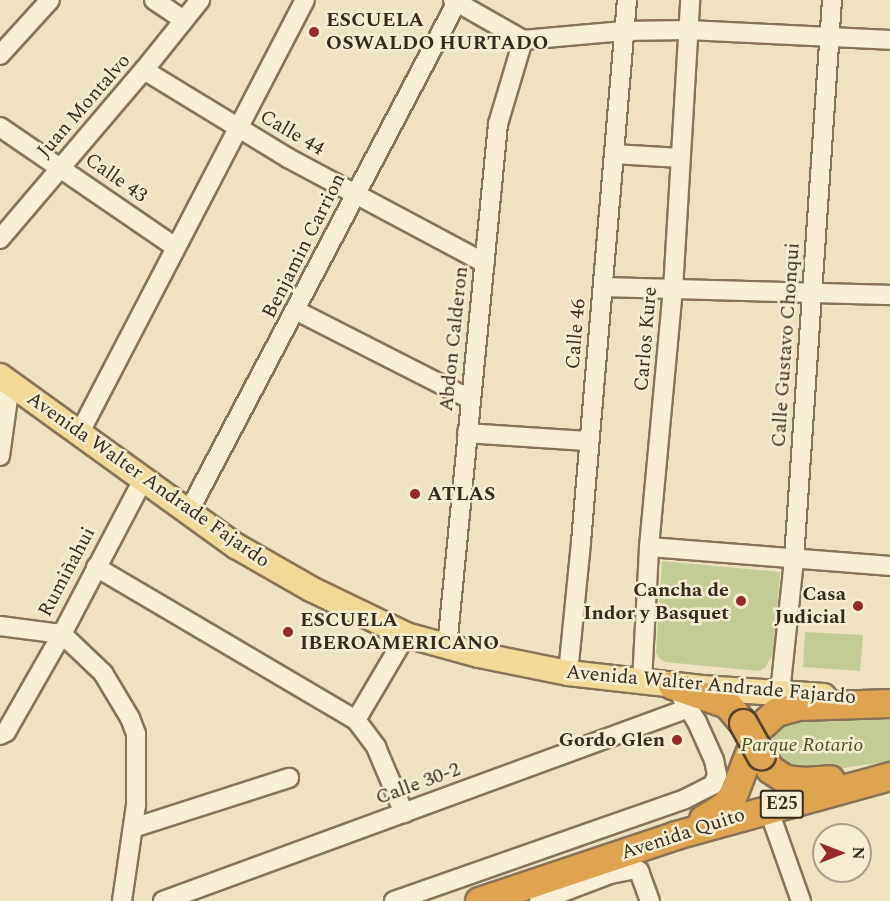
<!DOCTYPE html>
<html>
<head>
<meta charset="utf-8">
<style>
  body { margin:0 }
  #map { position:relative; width:890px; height:901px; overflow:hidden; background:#eee2c1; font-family:Spectral,serif }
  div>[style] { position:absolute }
  .green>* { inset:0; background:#c4cc95 }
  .roads { filter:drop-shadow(2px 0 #887358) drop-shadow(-2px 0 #887358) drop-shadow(0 2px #887358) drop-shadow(0 -2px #887358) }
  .minor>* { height:18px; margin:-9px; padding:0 9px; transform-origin:9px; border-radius:9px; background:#f9efd4 }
  .major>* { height:24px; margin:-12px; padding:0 12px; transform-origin:12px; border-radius:12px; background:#f2d998 }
  .highway>* { height:27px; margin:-13.5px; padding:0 13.5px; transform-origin:13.5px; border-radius:13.5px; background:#dfa450 }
  .bridges { filter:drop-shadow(2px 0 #55412d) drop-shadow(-2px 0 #55412d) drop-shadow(0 2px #55412d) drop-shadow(0 -2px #55412d) }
  .highway-bridge>* { height:27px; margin:-13.5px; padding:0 13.5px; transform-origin:13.5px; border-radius:13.5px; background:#dfa450 }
  .dots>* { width:16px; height:16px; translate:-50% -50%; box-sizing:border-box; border:3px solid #f6ecd0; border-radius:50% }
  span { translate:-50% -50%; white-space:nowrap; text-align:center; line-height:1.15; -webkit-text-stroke:5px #f6ecd0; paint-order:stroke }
  .shield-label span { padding:2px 4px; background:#f6ecd0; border:2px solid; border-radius:4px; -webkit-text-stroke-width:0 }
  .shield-label { font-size:18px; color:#372a1d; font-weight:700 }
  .poi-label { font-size:20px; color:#372a1d; font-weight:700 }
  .left { translate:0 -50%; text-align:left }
  .right { translate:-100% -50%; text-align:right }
  .street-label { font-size:20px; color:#372a1d }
  .park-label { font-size:20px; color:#465423; font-style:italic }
  .north { position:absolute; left:812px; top:823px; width:60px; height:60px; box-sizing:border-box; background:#f6ecd0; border:2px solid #aa9e88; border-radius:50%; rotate:90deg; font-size:16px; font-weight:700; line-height:24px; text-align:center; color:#372a1d }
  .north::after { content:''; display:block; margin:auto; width:21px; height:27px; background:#972a28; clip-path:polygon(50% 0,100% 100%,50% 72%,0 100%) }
</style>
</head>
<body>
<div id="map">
  <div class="green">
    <i style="clip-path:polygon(662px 561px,780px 572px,774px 652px,765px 668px,759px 671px,665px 662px,659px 658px,656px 653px)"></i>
    <i style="clip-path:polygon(805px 632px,863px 635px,860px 671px,803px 667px)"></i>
    <i style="clip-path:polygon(797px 717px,890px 718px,890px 761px,798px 775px,778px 766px,763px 743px,774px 725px)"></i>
  </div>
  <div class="roads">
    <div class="minor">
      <i style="left:154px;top:0;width:36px;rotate:34deg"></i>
      <i style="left:453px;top:0;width:81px;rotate:29.7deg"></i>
      <i style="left:523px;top:40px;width:101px;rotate:-5.1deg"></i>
      <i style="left:624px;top:31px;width:64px;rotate:-0.9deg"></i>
      <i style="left:688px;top:30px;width:202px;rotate:2.8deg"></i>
      <i style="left:0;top:55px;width:74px;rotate:-47.7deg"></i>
      <i style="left:144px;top:70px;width:169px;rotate:31.4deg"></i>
      <i style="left:288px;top:158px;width:223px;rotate:28.1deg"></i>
      <i style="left:0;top:127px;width:212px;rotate:34.4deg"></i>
      <i style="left:614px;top:154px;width:66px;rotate:3.5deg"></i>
      <i style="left:0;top:239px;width:222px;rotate:-49.6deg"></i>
      <i style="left:144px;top:70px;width:90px;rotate:-51.3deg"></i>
      <i style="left:603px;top:287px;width:287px;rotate:1.6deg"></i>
      <i style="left:297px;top:311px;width:194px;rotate:27deg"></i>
      <i style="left:467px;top:433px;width:122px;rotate:3.8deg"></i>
      <i style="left:79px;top:434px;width:489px;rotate:-62.5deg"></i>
      <i style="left:0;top:456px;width:73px;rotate:-82.1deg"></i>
      <i style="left:189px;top:511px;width:577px;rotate:-62.24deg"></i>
      <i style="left:649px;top:547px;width:242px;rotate:4.5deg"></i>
      <i style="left:96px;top:567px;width:302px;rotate:30.5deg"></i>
      <i style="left:356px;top:720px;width:99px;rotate:-59.5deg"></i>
      <i style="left:0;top:626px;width:63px;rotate:7.4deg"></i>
      <i style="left:62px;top:634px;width:174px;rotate:-62.3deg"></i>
      <i style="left:447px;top:647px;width:525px;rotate:-84.43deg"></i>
      <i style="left:498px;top:124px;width:88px;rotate:-73.4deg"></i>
      <i style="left:568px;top:673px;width:132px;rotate:-84.3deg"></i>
      <i style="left:581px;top:542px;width:544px;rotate:-85.15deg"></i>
      <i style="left:642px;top:682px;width:135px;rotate:-87deg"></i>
      <i style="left:649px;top:547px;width:258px;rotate:-84.7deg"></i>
      <i style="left:673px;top:290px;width:290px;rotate:-86.6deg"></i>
      <i style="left:780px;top:693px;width:135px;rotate:-84deg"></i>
      <i style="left:794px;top:559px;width:560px;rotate:-86.11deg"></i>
      <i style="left:356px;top:720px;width:34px;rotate:53deg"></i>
      <i style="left:376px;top:747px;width:72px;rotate:67deg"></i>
      <i style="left:0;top:735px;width:7px;rotate:-27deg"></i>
      <i style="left:6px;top:732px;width:113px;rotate:-60.3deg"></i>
      <i style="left:62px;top:634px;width:57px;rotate:43.6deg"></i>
      <i style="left:103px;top:673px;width:52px;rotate:59deg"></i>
      <i style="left:130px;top:718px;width:17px;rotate:69deg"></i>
      <i style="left:136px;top:734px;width:71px;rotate:90deg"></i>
      <i style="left:136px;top:805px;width:97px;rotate:98.3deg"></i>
      <i style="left:768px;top:808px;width:99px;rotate:70.5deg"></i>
      <i style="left:133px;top:828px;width:164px;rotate:-17.8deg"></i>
      <i style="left:163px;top:901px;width:560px;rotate:-20.15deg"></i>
      <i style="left:394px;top:901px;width:308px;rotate:-19.3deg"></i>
      <i style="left:685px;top:799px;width:31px;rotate:-27deg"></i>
      <i style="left:713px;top:785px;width:11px;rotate:-68deg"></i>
      <i style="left:717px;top:775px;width:15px;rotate:-101deg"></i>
      <i style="left:714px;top:760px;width:42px;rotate:-114.1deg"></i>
      <i style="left:697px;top:722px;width:28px;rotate:-122deg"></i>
      <i style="left:539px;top:901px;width:76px;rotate:-20.8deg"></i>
      <i style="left:610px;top:874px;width:26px;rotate:-11deg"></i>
      <i style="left:636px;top:869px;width:4px;rotate:34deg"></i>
      <i style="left:639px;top:871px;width:32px;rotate:70deg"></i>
    </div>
    <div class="major">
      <i style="left:0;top:376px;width:291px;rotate:35.8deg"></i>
      <i style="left:236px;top:546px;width:86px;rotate:29.8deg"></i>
      <i style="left:311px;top:589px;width:106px;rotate:25.8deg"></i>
      <i style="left:406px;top:635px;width:76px;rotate:15.3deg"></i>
      <i style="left:479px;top:655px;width:91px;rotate:11.4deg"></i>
      <i style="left:568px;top:673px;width:135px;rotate:6.4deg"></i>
      <i style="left:702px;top:688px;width:122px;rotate:3.8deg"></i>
    </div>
    <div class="highway">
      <i style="left:672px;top:685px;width:58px;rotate:19.1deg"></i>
      <i style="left:727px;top:704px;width:25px;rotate:50deg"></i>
      <i style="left:763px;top:724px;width:18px;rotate:-43deg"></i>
      <i style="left:776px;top:712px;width:24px;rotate:-15deg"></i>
      <i style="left:799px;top:706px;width:91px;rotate:-1.9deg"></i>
      <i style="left:761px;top:755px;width:17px;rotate:57deg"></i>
      <i style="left:770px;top:769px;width:18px;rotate:34deg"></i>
      <i style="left:785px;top:779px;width:19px;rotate:6deg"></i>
      <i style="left:804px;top:781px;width:26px;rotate:-4deg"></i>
      <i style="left:703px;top:819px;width:25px;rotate:-32deg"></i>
      <i style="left:724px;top:806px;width:14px;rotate:-51deg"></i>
      <i style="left:733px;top:795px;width:45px;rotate:-69.1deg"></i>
      <i style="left:479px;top:901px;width:208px;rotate:-18.5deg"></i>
      <i style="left:676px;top:835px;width:222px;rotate:-15.4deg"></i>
    </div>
  </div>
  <div class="bridges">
    <div class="highway-bridge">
      <i style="left:743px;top:723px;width:37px;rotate:61deg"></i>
    </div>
  </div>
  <div class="dots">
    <i style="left:314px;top:32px;background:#972a28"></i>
    <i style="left:415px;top:494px;background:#972a28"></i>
    <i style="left:741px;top:601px;background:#972a28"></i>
    <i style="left:858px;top:606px;background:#972a28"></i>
    <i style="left:288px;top:632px;background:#972a28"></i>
    <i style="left:677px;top:740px;background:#972a28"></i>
  </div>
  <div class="shield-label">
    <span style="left:782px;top:804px">E25</span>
  </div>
  <div class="poi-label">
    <span class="left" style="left:326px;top:32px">ESCUELA<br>OSWALDO HURTADO</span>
    <span class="left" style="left:427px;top:494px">ATLAS</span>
    <span class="right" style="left:729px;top:602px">Cancha de<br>Indor y Basquet</span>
    <span class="right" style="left:846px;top:606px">Casa<br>Judicial</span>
    <span class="left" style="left:300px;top:632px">ESCUELA<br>IBEROAMERICANO</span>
    <span class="right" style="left:665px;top:740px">Gordo Glen</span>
  </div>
  <div class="street-label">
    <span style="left:84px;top:106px;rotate:-49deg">Juan Montalvo</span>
    <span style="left:292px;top:133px;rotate:30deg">Calle 44</span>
    <span style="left:116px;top:178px;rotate:35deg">Calle 43</span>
    <span style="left:304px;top:246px;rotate:-63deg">Benjamin Carrion</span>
    <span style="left:576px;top:334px;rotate:-85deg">Calle 46</span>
    <span style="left:454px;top:339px;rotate:-84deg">Abdon Calderon</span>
    <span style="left:646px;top:339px;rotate:-85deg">Carlos Kure</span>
    <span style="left:786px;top:345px;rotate:-86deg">Calle Gustavo Chonqui</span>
    <span style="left:148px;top:480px;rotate:35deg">Avenida Walter Andrade Fajardo</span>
    <span style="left:67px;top:572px;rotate:-62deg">Rumiñahui</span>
    <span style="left:711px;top:685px;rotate:5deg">Avenida Walter Andrade Fajardo</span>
    <span style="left:418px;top:784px;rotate:-20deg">Calle 30-2</span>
    <span style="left:683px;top:834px;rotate:-18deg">Avenida Quito</span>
  </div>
  <div class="park-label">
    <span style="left:802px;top:745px">Parque Rotario</span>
  </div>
  <div class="north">N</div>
</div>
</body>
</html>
